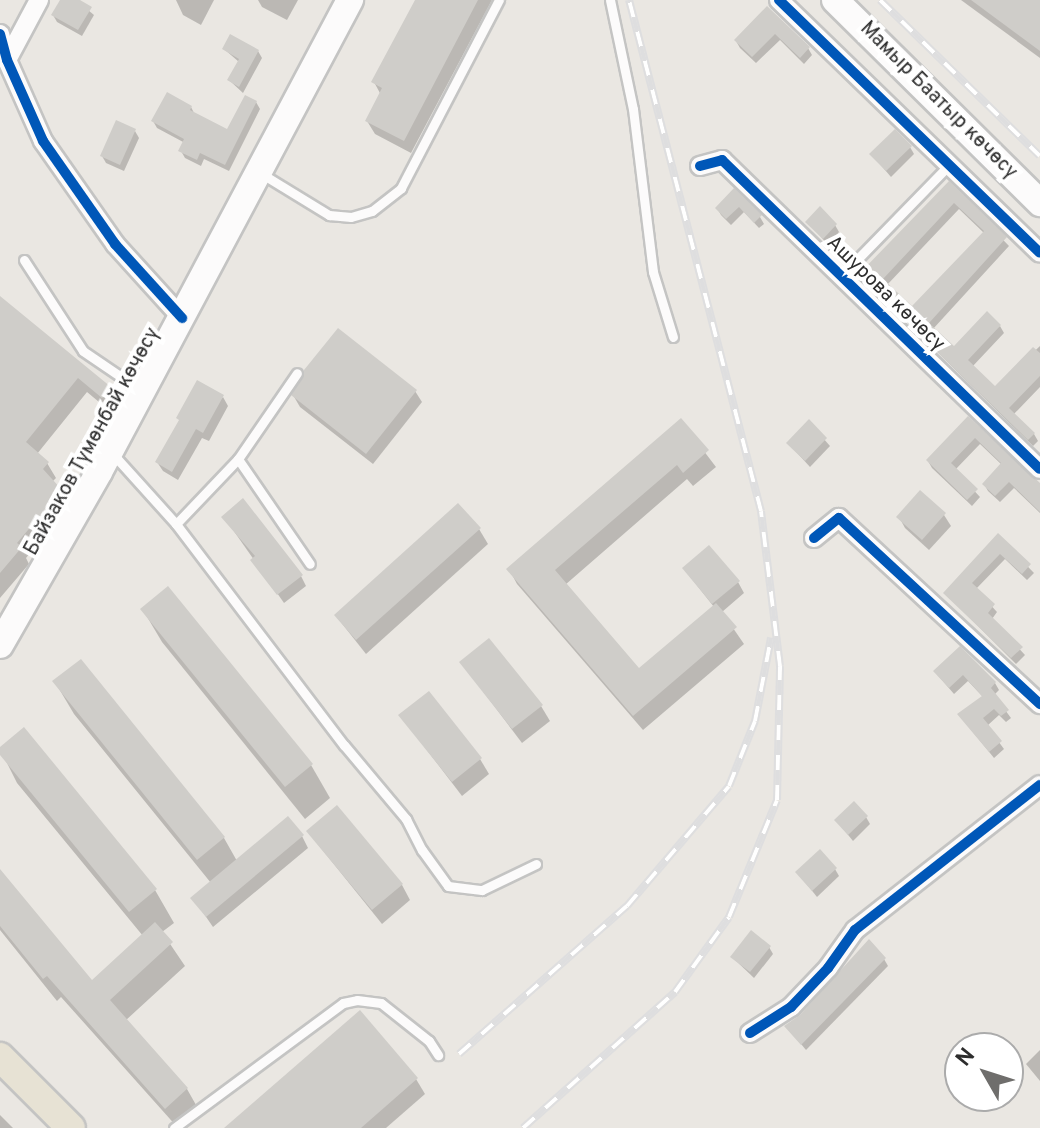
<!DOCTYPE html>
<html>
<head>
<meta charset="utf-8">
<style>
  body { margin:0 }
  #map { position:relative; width:1040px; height:1128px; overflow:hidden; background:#eae7e2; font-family:Overpass,sans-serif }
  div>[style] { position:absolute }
  .shadow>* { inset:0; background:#0003 }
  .building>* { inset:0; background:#cfcdc9 }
  .roads { filter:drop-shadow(2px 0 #c4c4c3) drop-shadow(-2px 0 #c4c4c3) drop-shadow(0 2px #c4c4c3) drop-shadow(0 -2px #c4c4c3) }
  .lane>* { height:9px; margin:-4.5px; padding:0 4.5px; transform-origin:4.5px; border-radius:4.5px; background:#fcfbfb }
  .street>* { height:18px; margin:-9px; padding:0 9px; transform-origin:9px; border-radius:9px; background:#fcfbfb }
  .secondary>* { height:26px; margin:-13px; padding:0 13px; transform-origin:13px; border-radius:13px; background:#fcfbfb }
  .primary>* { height:28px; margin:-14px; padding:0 14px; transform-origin:14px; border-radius:14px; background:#e7e2d4 }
  .rail>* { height:8px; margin-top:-4px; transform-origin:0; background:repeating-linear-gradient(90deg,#fff 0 15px,#dededf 0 30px); box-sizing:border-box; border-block:2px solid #dededf }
  .cycleway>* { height:10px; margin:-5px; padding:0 5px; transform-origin:5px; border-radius:5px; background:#0057b8 }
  span { translate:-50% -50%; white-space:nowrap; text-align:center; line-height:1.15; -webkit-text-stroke:8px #fff; paint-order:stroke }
  .street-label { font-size:20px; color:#2d2d2d }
  .north { position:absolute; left:944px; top:1032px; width:80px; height:80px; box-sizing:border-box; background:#fff; border:2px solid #ababab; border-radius:50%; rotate:309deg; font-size:22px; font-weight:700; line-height:32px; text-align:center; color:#2d2d2d }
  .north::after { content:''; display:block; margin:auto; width:28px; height:36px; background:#6f6e6c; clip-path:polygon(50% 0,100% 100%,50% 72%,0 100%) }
</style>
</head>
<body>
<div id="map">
  <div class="shadow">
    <i style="clip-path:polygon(62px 0,76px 0,94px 15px,82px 36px,57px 22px,53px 15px)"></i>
    <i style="clip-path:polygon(176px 0,214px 0,201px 25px,183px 15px)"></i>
    <i style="clip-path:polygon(258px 0,298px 0,287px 20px,262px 7px)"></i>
    <i style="clip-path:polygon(417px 0,492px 0,411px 153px,375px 134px,367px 121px,381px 95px,374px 82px)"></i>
    <i style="clip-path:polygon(961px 0,1040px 0,1040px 58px)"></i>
    <i style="clip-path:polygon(767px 9px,808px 48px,812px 55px,804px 64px,780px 40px,756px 63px,740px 48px,736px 41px)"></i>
    <i style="clip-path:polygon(224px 49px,258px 51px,262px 58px,243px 93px,229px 80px,239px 62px)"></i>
    <i style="clip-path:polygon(256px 102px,260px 109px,229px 171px,204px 159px,201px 166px,185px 158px,181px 151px,185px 143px,157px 128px,153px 121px,191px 107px,195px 115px,228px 131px)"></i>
    <i style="clip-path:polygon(135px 131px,139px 138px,124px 171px,106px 163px,102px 156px)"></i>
    <i style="clip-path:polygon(910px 147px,914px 154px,891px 177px,872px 155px)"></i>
    <i style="clip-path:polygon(evenodd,949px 184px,1009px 246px,933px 329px,954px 349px,1000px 326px,1004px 333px,972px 367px,995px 389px,1040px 346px,1040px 387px,1013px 415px,1034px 434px,1038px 441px,1033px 446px,860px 276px,949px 184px,959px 209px,984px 233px,912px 309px,887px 285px,959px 209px)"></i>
    <i style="clip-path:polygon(734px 191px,760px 217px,764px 224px,759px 228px,744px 212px,731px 225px,721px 215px,717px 208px)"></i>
    <i style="clip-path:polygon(808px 222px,835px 225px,839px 232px,828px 245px)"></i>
    <i style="clip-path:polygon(0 300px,109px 389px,118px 404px,111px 412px,87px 392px,37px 454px,47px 463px,56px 478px,52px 482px,69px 506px,26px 558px,29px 564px,0 598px)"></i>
    <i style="clip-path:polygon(415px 391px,422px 402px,373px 464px,300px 407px,293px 395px)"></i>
    <i style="clip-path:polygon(223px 397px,228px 406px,209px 441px,202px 438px,178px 480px,163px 471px,157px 462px)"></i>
    <i style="clip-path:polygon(968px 419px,1040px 486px,1040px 513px,1014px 488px,1000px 502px,988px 491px,984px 484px,1002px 465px,980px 444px,955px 470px,980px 497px,972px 506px,932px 468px,928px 461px)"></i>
    <i style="clip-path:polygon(681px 421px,716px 467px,693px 486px,687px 479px,565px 585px,638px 671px,714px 607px,684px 569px,738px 582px,744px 593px,722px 612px,744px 644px,643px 730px,517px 584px,509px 569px)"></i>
    <i style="clip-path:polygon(809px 422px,830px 446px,810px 467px,788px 443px)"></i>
    <i style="clip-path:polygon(944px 515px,951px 526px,929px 550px,905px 528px,899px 517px)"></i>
    <i style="clip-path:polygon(224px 517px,301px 576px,306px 586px,284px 603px)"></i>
    <i style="clip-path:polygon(479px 529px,488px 544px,366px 654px,336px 616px)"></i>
    <i style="clip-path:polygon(998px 536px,1034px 573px,1027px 580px,1005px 559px,976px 589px,997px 612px,992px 619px,1025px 655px,1016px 664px,945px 593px)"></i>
    <i style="clip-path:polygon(143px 610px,311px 765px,330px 798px,305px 819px,162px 642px)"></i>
    <i style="clip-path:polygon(960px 649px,995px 683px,999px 690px,994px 695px,1011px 718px,1006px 722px,999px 715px,987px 726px,1004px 749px,994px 758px,964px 721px,983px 697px,968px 681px,954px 694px,935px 672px)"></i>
    <i style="clip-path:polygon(461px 662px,541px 706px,550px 721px,522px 743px)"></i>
    <i style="clip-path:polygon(55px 682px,224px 838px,237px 861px,302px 836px,308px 848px,213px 927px,193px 898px,211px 883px,74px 714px)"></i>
    <i style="clip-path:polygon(401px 716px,480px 759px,489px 774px,462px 796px)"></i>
    <i style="clip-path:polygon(0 749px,155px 890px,174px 923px,162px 932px,185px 966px,125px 1021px,187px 1089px,200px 1112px,182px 1128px,178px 1128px,61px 997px,57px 1001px,0 930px,0 871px,91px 983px,143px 936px,17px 783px)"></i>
    <i style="clip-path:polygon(866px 817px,870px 824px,853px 841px,836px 820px)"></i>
    <i style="clip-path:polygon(308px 832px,402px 885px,410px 900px,382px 924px)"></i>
    <i style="clip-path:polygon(835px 869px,839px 876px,817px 897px,797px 872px)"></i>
    <i style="clip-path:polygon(769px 947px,773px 954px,754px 978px,732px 957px)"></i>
    <i style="clip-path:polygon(884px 959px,888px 966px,806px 1050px,786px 1026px)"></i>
    <i style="clip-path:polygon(1040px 1050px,1040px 1081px,1026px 1064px)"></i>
    <i style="clip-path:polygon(416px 1079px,425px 1094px,386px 1128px,227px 1128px)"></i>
    <i style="clip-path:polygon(0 1115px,13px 1128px,0 1128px)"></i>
  </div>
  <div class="building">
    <i style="clip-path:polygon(60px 0,80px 0,92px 7px,78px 30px,51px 15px)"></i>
    <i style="clip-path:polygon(415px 0,478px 0,404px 141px,365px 121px,382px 88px,371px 82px)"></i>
    <i style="clip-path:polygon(971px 0,1040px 0,1040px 51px)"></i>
    <i style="clip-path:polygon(767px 6px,810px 47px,800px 58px,775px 34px,752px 57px,734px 40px)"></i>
    <i style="clip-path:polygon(230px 34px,259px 50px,239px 87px,227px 80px,239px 59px,222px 49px)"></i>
    <i style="clip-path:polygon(167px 92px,192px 106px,190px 110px,227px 129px,245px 95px,257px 101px,225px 165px,200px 153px,197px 160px,178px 151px,184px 139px,151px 121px)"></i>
    <i style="clip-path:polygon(116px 120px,136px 129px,120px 165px,100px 156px)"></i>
    <i style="clip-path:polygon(895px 129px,912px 146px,886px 171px,869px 154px)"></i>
    <i style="clip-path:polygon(evenodd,949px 181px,1007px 237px,929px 323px,954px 346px,987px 311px,1001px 325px,968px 360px,995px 386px,1033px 347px,1040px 353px,1040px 376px,1009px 408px,1035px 433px,1028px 440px,858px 275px,949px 181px,954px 203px,984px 231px,912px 306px,883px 279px,954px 203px)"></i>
    <i style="clip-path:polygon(734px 188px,762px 215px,754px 223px,739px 207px,726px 219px,715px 208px)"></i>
    <i style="clip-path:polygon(820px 206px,837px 224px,823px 239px,805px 222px)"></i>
    <i style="clip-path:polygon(0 296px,111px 387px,102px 398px,78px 378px,26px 442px,49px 462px,43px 469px,62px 490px,17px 543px,22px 547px,0 573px)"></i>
    <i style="clip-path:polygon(338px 328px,417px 390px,366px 454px,291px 395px,304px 370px)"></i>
    <i style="clip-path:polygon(197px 380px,224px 395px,203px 433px,196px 429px,172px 472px,155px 462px,179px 420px,176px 418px)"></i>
    <i style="clip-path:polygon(968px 416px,1040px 483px,1040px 512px,1009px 482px,995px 496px,982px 484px,1001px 463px,975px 438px,951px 463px,978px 489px,967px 500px,926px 460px)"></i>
    <i style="clip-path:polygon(681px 418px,709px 450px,683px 473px,677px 465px,555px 570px,639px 668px,716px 603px,737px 627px,633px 716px,506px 569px)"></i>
    <i style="clip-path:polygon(809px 419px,827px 438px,805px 461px,786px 443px)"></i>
    <i style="clip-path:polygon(920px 490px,946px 513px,922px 540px,896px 517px)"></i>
    <i style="clip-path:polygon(243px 498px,303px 575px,277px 595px,250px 560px,255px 556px,221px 517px)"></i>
    <i style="clip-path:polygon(458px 503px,481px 528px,356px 640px,334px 615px)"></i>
    <i style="clip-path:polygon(998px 533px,1031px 564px,1022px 574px,1000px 554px,972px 583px,995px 604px,988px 613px,1023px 647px,1011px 658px,943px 593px)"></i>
    <i style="clip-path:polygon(709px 545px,740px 581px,712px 604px,682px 568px)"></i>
    <i style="clip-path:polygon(168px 586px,313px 764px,285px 787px,140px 609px)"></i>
    <i style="clip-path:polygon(489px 638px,543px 705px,512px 729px,459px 662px)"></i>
    <i style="clip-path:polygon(960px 646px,996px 682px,991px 688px,1009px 710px,1001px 716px,994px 709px,983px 718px,1002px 741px,989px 752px,957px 714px,982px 696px,963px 675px,949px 688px,933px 671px)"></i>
    <i style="clip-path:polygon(81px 659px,225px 837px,197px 860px,52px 681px)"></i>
    <i style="clip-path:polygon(429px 691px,482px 758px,452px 782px,398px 715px)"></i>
    <i style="clip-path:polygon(24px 727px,157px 889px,129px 912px,0 755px,0 747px)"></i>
    <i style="clip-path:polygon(854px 801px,868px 816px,848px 835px,834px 820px)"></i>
    <i style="clip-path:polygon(337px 805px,403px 884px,372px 910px,306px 831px)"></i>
    <i style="clip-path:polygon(288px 816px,304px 835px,206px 917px,190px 898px)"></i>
    <i style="clip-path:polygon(820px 849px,837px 868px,812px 891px,795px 872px)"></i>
    <i style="clip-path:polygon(0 869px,92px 980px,155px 922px,173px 942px,110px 1000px,188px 1088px,165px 1109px,47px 976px,43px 979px,0 926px)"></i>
    <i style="clip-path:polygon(751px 930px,771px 946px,750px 972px,730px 957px)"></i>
    <i style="clip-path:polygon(869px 939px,886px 958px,801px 1045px,784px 1026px,800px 1015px)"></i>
    <i style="clip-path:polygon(360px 1010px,418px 1078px,361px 1128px,224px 1128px)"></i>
  </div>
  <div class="roads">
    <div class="lane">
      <i style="left:610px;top:0;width:111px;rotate:78.1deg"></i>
      <i style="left:633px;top:109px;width:164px;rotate:83deg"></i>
      <i style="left:653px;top:272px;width:68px;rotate:72.9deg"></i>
      <i style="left:262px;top:174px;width:79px;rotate:31.5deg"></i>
      <i style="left:329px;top:215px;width:22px;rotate:5deg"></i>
      <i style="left:351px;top:217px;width:22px;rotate:-16deg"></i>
      <i style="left:372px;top:211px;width:37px;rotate:-38deg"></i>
      <i style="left:401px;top:188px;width:212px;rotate:-62.5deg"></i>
      <i style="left:24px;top:260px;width:108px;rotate:57deg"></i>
      <i style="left:83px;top:351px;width:68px;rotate:34.2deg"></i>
      <i style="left:841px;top:276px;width:155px;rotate:-45.8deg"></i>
      <i style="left:112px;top:453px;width:96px;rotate:48deg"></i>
      <i style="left:176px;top:524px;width:278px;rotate:52.8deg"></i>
      <i style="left:344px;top:745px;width:97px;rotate:50deg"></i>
      <i style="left:406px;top:819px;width:35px;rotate:63deg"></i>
      <i style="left:422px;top:850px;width:44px;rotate:54.2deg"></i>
      <i style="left:448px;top:886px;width:34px;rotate:7deg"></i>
      <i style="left:482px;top:890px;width:60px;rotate:-25.7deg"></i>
      <i style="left:238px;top:459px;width:127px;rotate:55.6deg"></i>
      <i style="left:176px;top:524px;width:90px;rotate:-46.4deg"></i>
      <i style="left:238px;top:459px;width:104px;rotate:-55.5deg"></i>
      <i style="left:174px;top:1128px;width:210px;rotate:-36.5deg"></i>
      <i style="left:343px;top:1003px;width:14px;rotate:-12deg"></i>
      <i style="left:357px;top:1000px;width:24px;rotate:7deg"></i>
      <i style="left:381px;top:1003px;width:61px;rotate:38.4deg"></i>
      <i style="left:429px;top:1041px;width:17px;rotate:57deg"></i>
    </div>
    <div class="street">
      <i style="left:779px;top:0;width:363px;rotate:44.1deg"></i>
      <i style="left:0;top:34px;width:27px;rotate:75deg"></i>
      <i style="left:7px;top:60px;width:89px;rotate:66deg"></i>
      <i style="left:43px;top:141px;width:126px;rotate:55deg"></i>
      <i style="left:115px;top:244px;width:100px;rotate:47.8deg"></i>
      <i style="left:7px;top:60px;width:68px;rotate:-61.9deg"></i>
      <i style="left:700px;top:166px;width:23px;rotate:-15deg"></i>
      <i style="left:722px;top:160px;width:443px;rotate:44.2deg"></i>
      <i style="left:814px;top:538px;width:32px;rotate:-39deg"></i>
      <i style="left:839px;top:518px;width:274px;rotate:42.8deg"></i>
      <i style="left:750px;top:1033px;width:49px;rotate:-32.4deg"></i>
      <i style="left:791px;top:1007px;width:54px;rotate:-46.5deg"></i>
      <i style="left:828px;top:968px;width:47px;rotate:-54.6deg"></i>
      <i style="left:855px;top:930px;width:235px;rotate:-38.1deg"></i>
    </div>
    <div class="secondary">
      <i style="left:835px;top:0;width:289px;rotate:44.7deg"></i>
      <i style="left:0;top:645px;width:199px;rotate:-60.2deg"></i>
      <i style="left:99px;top:472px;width:535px;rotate:-62deg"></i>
    </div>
    <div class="primary">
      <i style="left:0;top:1057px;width:100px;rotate:45deg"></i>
    </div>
  </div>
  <div class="rail">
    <i style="left:880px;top:0;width:223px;rotate:44.3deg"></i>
    <i style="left:459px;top:1054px;width:224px;rotate:-41.4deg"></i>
    <i style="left:627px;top:906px;width:157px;rotate:-49.6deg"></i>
    <i style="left:729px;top:786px;width:70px;rotate:-68.2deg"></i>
    <i style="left:755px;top:721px;width:85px;rotate:-79.1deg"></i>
    <i style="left:523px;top:1128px;width:204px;rotate:-41.8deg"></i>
    <i style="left:675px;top:992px;width:92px;rotate:-54.2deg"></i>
    <i style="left:729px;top:917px;width:126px;rotate:-67.7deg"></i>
    <i style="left:777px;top:800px;width:134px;rotate:-88.7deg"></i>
    <i style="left:780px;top:666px;width:156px;rotate:-97deg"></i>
    <i style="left:761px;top:511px;width:528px;rotate:-104.48deg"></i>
  </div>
  <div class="cycleway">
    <i style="left:779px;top:0;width:363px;rotate:44.1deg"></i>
    <i style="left:0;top:34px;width:27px;rotate:75deg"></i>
    <i style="left:7px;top:60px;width:89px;rotate:66deg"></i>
    <i style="left:43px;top:141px;width:126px;rotate:55deg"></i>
    <i style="left:115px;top:244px;width:100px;rotate:47.8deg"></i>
    <i style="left:700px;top:166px;width:23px;rotate:-15deg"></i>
    <i style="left:722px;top:160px;width:443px;rotate:44.2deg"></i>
    <i style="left:814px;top:538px;width:32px;rotate:-39deg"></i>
    <i style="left:839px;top:518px;width:274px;rotate:42.8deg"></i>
    <i style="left:750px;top:1033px;width:49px;rotate:-32.4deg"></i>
    <i style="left:791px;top:1007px;width:54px;rotate:-46.5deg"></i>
    <i style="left:828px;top:968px;width:47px;rotate:-54.6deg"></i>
    <i style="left:855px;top:930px;width:235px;rotate:-38.1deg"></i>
  </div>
  <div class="street-label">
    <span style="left:938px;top:101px;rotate:45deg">Мамыр Баатыр көчөсү</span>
    <span style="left:885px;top:294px;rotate:44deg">Ашурова көчөсү</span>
    <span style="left:93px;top:442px;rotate:-61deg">Байзаков Түмөнбай көчөсү</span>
  </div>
  <div class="north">N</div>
</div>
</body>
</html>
